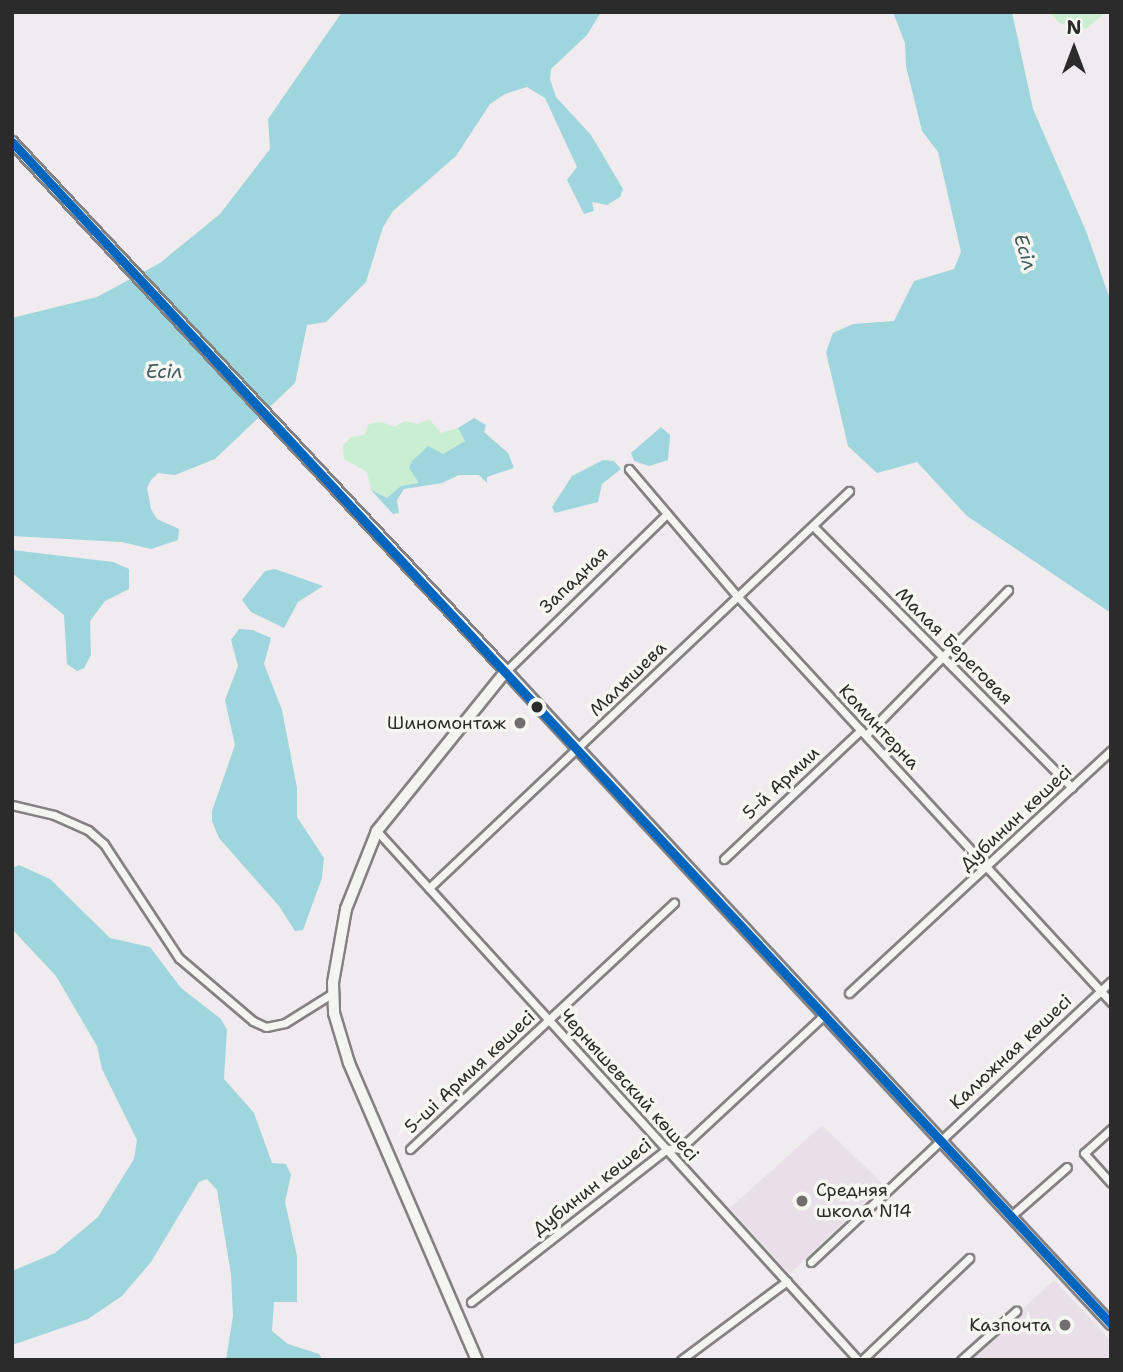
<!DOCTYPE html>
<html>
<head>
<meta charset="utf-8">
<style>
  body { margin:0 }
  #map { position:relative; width:1123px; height:1372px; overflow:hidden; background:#f0ebee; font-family:"Shantell Sans",sans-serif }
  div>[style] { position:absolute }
  .built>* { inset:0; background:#e9dfe9 }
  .green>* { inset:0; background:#caeed2 }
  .water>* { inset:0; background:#9fd5dc }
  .roads { filter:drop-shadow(2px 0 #848183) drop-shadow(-2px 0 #848183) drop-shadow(0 2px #848183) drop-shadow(0 -2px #848183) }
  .minor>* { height:7px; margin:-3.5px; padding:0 3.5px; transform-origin:3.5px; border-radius:3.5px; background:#f4f4f2 }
  .secondary>* { height:10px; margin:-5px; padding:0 5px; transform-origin:5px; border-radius:5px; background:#f4f4f2 }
  .trunk>* { height:10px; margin:-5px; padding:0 5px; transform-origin:5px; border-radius:5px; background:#f4f4f2 }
  .bus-1>* { height:9px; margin:-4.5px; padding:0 4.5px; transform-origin:4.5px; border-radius:4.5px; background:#0065bd }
  .dots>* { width:19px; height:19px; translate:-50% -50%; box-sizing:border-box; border:4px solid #f6f6f2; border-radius:50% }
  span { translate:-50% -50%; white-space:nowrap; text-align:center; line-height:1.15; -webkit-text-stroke:7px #f6f6f2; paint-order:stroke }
  .street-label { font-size:18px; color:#2b2b2b }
  .poi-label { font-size:18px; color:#2b2b2b }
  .right { translate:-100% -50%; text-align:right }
  .left { translate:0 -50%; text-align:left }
  .water-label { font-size:19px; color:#435b5e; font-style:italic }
  .frame { position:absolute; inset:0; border:14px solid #2b2b2b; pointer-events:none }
  .north { position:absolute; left:1039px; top:14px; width:70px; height:70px; -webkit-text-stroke:5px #f6f6f2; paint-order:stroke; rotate:0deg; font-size:19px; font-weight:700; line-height:28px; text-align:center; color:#2b2b2b }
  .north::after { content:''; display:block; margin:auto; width:24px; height:32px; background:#2b2b2b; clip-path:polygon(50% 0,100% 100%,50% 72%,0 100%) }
</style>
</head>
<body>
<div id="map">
  <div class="built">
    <i style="clip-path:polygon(822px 1125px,883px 1184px,790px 1274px,730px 1208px)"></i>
    <i style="clip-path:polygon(1054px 1280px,1111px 1341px,1111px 1360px,968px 1360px)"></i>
  </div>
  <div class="green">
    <i style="clip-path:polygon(1050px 12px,1106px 12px,1086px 29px,1059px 23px)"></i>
    <i style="clip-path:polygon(429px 419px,441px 433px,458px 428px,465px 441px,443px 454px,423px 454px,412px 461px,419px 483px,401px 486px,387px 498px,371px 490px,367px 472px,344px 459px,343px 446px,351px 437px,364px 435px,369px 424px,382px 422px,394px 427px,405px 421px,418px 424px)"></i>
  </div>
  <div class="water">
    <i style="clip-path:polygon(342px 12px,601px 12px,587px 35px,551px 69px,550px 79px,556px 97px,591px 135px,623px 189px,620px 197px,607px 205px,592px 202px,594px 211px,584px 214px,567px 180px,577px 167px,545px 98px,527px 87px,505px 94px,490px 104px,456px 156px,393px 211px,383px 227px,366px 282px,326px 322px,307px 325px,295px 383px,215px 459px,175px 475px,158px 473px,151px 480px,147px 488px,151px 509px,157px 519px,179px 529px,178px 540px,151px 549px,122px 542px,12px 536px,12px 318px,97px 297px,160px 263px,220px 214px,270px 149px,268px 119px)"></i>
    <i style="clip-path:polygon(893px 12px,1012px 12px,1033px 109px,1086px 231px,1111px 302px,1111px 613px,967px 516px,917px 462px,877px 473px,848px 446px,826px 352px,833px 333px,853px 324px,894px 321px,914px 281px,954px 269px,961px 252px,938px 152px,922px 131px,906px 66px,905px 43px)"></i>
    <i style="clip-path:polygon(474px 418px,486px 425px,484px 432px,508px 453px,514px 468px,487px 477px,487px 483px,479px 475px,459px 475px,442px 483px,404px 489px,397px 500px,399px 513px,393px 514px,371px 490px,387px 498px,401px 486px,419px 483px,409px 468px,412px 461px,428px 446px,443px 454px,465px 441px,458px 428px)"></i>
    <i style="clip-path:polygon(661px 427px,670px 435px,668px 460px,649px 466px,634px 461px,631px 453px)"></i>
    <i style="clip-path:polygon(603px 460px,614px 461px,621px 469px,602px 484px,598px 502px,555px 513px,552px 507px,572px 476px)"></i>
    <i style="clip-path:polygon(12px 550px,113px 562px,129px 569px,129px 589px,105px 601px,90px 621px,91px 655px,84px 668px,77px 671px,67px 664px,64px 615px,12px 573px)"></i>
    <i style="clip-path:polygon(275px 569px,323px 586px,298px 602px,284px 628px,251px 612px,242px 600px,265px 571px)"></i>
    <i style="clip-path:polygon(239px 629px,253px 630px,271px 638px,264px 664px,282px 710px,297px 788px,297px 817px,324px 858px,322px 878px,303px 930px,295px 931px,279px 906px,219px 838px,212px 821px,212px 811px,235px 745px,225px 700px,238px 666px,231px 640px)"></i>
    <i style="clip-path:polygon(19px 865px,50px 879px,110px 938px,150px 947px,181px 988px,221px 1019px,227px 1030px,224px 1079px,254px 1113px,272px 1163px,286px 1164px,291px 1175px,285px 1202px,297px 1256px,297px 1302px,274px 1302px,272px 1331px,288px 1344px,319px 1354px,323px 1360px,226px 1360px,233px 1316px,231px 1274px,217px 1190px,207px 1179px,199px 1182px,151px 1262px,122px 1296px,88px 1319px,12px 1345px,12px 1271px,55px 1253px,98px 1217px,134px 1159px,137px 1140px,102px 1069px,97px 1046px,56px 976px,12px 929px,12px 868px)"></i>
  </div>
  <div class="roads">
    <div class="minor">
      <i style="left:629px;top:469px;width:168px;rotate:49.6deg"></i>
      <i style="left:738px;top:597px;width:551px;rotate:47.36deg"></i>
      <i style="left:813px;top:526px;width:368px;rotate:45.3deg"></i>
      <i style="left:506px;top:671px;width:225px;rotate:-44.3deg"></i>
      <i style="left:866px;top:735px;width:203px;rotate:-45.6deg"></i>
      <i style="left:12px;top:805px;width:43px;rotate:13.4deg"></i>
      <i style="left:54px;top:815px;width:37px;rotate:24deg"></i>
      <i style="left:88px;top:830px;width:21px;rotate:41deg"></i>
      <i style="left:104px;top:844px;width:136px;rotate:56.7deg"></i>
      <i style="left:179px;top:958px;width:97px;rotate:40.4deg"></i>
      <i style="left:253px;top:1021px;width:14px;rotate:25deg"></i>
      <i style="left:266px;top:1027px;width:19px;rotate:-12deg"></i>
      <i style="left:285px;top:1023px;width:57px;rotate:-32deg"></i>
      <i style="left:377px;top:831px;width:715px;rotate:47.72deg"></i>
      <i style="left:724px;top:859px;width:188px;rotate:-43.3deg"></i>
      <i style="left:429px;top:888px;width:578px;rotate:-43.39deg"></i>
      <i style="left:849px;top:993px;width:357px;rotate:-42.8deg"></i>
      <i style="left:1111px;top:1129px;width:36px;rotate:138deg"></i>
      <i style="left:1084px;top:1153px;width:40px;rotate:48deg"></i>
      <i style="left:410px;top:1149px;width:361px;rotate:-43deg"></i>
      <i style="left:1011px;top:1216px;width:74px;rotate:-41.2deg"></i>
      <i style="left:811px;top:1262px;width:411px;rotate:-43.1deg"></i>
      <i style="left:471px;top:1302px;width:249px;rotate:-38deg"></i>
      <i style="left:667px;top:1149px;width:14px;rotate:-4deg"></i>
      <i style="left:681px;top:1148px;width:195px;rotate:-42.9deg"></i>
      <i style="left:681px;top:1360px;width:132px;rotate:-36.7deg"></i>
      <i style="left:862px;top:1360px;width:148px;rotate:-43.6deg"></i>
      <i style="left:961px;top:1360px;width:74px;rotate:-41.7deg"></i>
    </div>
    <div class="secondary">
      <i style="left:506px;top:671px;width:890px;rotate:47.19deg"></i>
    </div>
    <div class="trunk">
      <i style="left:12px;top:142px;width:724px;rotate:46.96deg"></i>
      <i style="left:506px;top:671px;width:206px;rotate:128.9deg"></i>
      <i style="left:377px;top:831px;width:84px;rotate:111.7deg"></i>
      <i style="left:346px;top:909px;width:75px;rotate:100deg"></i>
      <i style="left:333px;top:983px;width:30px;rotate:88deg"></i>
      <i style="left:334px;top:1013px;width:52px;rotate:73.3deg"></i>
      <i style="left:349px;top:1063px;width:323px;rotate:66.7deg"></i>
    </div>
  </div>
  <div class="bus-1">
    <i style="left:12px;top:142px;width:1614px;rotate:47.08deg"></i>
  </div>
  <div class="dots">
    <i style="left:537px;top:707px;background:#2b2b2b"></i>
    <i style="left:520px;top:723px;background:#706e6f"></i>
    <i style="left:802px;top:1201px;background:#706e6f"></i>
    <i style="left:1065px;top:1325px;background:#706e6f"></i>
  </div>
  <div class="street-label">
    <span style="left:574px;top:580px;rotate:-44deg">Западная</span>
    <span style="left:954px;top:646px;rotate:45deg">Малая Береговая</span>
    <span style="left:628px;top:679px;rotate:-44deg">Малышева</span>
    <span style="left:879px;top:727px;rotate:47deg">Коминтерна</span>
    <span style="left:781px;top:783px;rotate:-43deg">5-й Армии</span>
    <span style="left:1016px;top:818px;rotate:-43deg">Дубинин көшесі</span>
    <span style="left:1011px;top:1052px;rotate:-43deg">Калюжная көшесі</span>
    <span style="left:470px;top:1072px;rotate:-43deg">5-ші Армия көшесі</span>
    <span style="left:629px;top:1085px;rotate:48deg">Чернышевский көшесі</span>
    <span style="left:592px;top:1187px;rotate:-38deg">Дубинин көшесі</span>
  </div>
  <div class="poi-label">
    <span class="right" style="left:506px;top:723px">Шиномонтаж</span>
    <span class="left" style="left:816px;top:1201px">Средняя<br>школа N14</span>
    <span class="right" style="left:1051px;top:1325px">Казпочта</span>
  </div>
  <div class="water-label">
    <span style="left:1025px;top:252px;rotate:73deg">Есіл</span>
    <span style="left:164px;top:372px">Есіл</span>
  </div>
  <div class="frame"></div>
  <div class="north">N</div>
</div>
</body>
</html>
